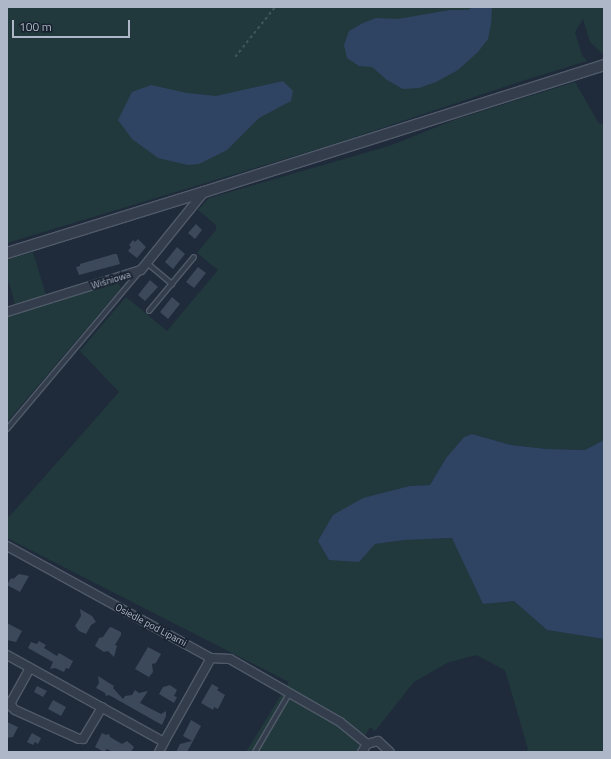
<!DOCTYPE html>
<html>
<head>
<meta charset="utf-8">
<style>
  body { margin:0 }
  #map { position:relative; width:611px; height:759px; overflow:hidden; background:#1f2b3b; font-family:"Titillium Web",sans-serif }
  div>[style] { position:absolute }
  .green>* { inset:0; background:#21393c }
  .water>* { inset:0; background:#2f4462 }
  .building>* { inset:0; background:#3b495b }
  .path>* { height:1.5px; margin-top:-0.75px; transform-origin:0; background:repeating-linear-gradient(90deg,#3f5659 0 3px,transparent 0 6px) }
  .roads { filter:drop-shadow(1px 0 #505a69) drop-shadow(-1px 0 #505a69) drop-shadow(0 1px #505a69) drop-shadow(0 -1px #505a69) }
  .service>* { height:4px; margin:-2px; padding:0 2px; transform-origin:2px; border-radius:2px; background:#333d4b }
  .minor>* { height:8px; margin:-4px; padding:0 4px; transform-origin:4px; border-radius:4px; background:#333d4b }
  .tertiary>* { height:10px; margin:-5px; padding:0 5px; transform-origin:5px; border-radius:5px; background:#333d4b }
  span { translate:-50% -50%; white-space:nowrap; text-align:center; line-height:1.15; -webkit-text-stroke:3.5px #18222f; paint-order:stroke }
  .street-label { font-size:10px; color:#adb7c7 }
  .frame { position:absolute; inset:0; border:8px solid #adb7c7; pointer-events:none }
  .scale { position:absolute; left:12px; top:20px; width:118px; height:18px; box-sizing:border-box; border:2px solid #adb7c7; border-top:0; padding-left:5px; font-size:12px; line-height:14px; white-space:nowrap; color:#adb7c7; -webkit-text-stroke:3px #18222f; paint-order:stroke }
</style>
</head>
<body>
<div id="map">
  <div class="green">
    <i style="clip-path:polygon(7px 7px,604px 7px,604px 55px,590px 42px,583px 19px,575px 32px,582px 55px,587px 61px,522px 81px,331px 145px,7px 243px)"></i>
    <i style="clip-path:polygon(575px 82px,598px 122px,604px 125px,604px 440px,585px 450px,547px 449px,511px 445px,472px 434px,464px 437px,446px 458px,430px 485px,410px 486px,375px 544px,405px 540px,453px 538px,483px 604px,514px 601px,547px 630px,604px 639px,604px 752px,526px 752px,528px 749px,505px 670px,476px 655px,447px 663px,414px 682px,375px 731px,370px 727px,356px 752px,246px 752px,289px 682px,7px 538px,7px 516px,9px 517px,119px 392px,80px 351px,126px 297px,167px 331px,218px 270px,197px 253px,216px 230px,216px 225px,198px 210px,209px 198px,389px 146px,454px 120px)"></i>
    <i style="clip-path:polygon(33px 252px,46px 295px,15px 304px,7px 276px,7px 260px)"></i>
    <i style="clip-path:polygon(117px 282px,121px 288px,7px 422px,7px 316px)"></i>
  </div>
  <div class="water">
    <i style="clip-path:polygon(473px 7px,492px 8px,491px 24px,488px 39px,478px 52px,458px 70px,436px 82px,419px 88px,403px 89px,387px 80px,372px 67px,359px 66px,347px 58px,344px 45px,349px 31px,363px 23px,376px 18px,398px 19px,450px 10px,468px 10px)"></i>
    <i style="clip-path:polygon(283px 81px,293px 91px,291px 101px,259px 118px,227px 150px,199px 164px,188px 165px,158px 158px,132px 139px,118px 120px,132px 92px,151px 85px,187px 93px,216px 96px)"></i>
    <i style="clip-path:polygon(472px 434px,511px 445px,547px 449px,585px 450px,604px 440px,604px 639px,547px 630px,514px 601px,483px 604px,452px 538px,405px 540px,375px 544px,359px 562px,329px 560px,318px 541px,333px 515px,363px 498px,410px 486px,430px 485px,446px 458px,464px 437px)"></i>
  </div>
  <div class="building">
    <i style="clip-path:polygon(196px 224px,202px 230px,195px 239px,188px 233px)"></i>
    <i style="clip-path:polygon(138px 239px,146px 247px,137px 258px,128px 251px,131px 247px,129px 245px,133px 240px,135px 242px)"></i>
    <i style="clip-path:polygon(177px 247px,185px 254px,173px 269px,165px 262px)"></i>
    <i style="clip-path:polygon(114px 254px,117px 254px,120px 264px,79px 275px,76px 267px,80px 266px,80px 264px)"></i>
    <i style="clip-path:polygon(198px 267px,206px 273px,194px 288px,186px 282px)"></i>
    <i style="clip-path:polygon(150px 280px,158px 287px,145px 301px,138px 295px)"></i>
    <i style="clip-path:polygon(172px 297px,180px 304px,168px 319px,160px 312px)"></i>
    <i style="clip-path:polygon(19px 574px,29px 576px,20px 592px,7px 585px,11px 578px,13px 579px)"></i>
    <i style="clip-path:polygon(80px 609px,92px 616px,96px 622px,91px 625px,86px 634px,79px 631px,75px 626px,81px 616px)"></i>
    <i style="clip-path:polygon(7px 623px,22px 631px,16px 642px,7px 640px)"></i>
    <i style="clip-path:polygon(111px 627px,121px 632px,121px 635px,115px 645px,117px 646px,114px 657px,108px 651px,104px 652px,95px 646px,99px 638px,103px 637px,109px 628px)"></i>
    <i style="clip-path:polygon(39px 641px,46px 645px,44px 648px,57px 656px,59px 653px,73px 661px,69px 669px,66px 668px,64px 672px,55px 668px,50px 669px,53px 662px,28px 648px,31px 642px,37px 644px)"></i>
    <i style="clip-path:polygon(148px 647px,161px 654px,156px 663px,152px 664px,153px 672px,149px 677px,135px 669px)"></i>
    <i style="clip-path:polygon(98px 676px,114px 686px,113px 688px,123px 699px,125px 696px,132px 695px,135px 690px,139px 693px,148px 691px,140px 703px,161px 714px,166px 711px,166px 716px,162px 725px,109px 695px,106px 696px,105px 693px,96px 688px,99px 683px)"></i>
    <i style="clip-path:polygon(212px 684px,219px 688px,217px 690px,225px 695px,218px 709px,214px 707px,213px 710px,201px 703px)"></i>
    <i style="clip-path:polygon(170px 685px,177px 690px,174px 696px,177px 697px,174px 703px,159px 694px,163px 687px)"></i>
    <i style="clip-path:polygon(37px 686px,47px 691px,43px 697px,34px 692px)"></i>
    <i style="clip-path:polygon(53px 700px,66px 707px,61px 716px,48px 709px)"></i>
    <i style="clip-path:polygon(191px 720px,201px 726px,187px 752px,176px 752px,180px 744px,192px 741px,183px 736px)"></i>
    <i style="clip-path:polygon(7px 722px,18px 727px,13px 737px,7px 738px)"></i>
    <i style="clip-path:polygon(32px 733px,41px 738px,38px 744px,35px 742px,33px 745px,27px 742px)"></i>
    <i style="clip-path:polygon(102px 733px,106px 735px,109px 734px,110px 737px,122px 744px,127px 741px,134px 747px,131px 752px,113px 752px,107px 749px,104px 752px,95px 747px)"></i>
  </div>
  <div class="path">
    <i style="left:235px;top:57px;width:64px;rotate:-51.3deg"></i>
  </div>
  <div class="roads">
    <div class="service">
      <i style="left:147px;top:263px;width:33px;rotate:40deg"></i>
      <i style="left:149px;top:311px;width:70px;rotate:-50.2deg"></i>
      <i style="left:7px;top:429px;width:205px;rotate:-49.9deg"></i>
      <i style="left:255px;top:752px;width:69px;rotate:-59.7deg"></i>
    </div>
    <div class="minor">
      <i style="left:7px;top:312px;width:140px;rotate:-17.4deg"></i>
      <i style="left:141px;top:270px;width:100px;rotate:-51.1deg"></i>
      <i style="left:7px;top:546px;width:233px;rotate:28.8deg"></i>
      <i style="left:211px;top:658px;width:19px;rotate:3deg"></i>
      <i style="left:230px;top:659px;width:127px;rotate:29.8deg"></i>
      <i style="left:340px;top:722px;width:35px;rotate:39deg"></i>
      <i style="left:7px;top:655px;width:179px;rotate:29deg"></i>
      <i style="left:164px;top:742px;width:96px;rotate:-60.8deg"></i>
      <i style="left:30px;top:668px;width:39px;rotate:119deg"></i>
      <i style="left:11px;top:702px;width:5px;rotate:79deg"></i>
      <i style="left:12px;top:707px;width:4px;rotate:45deg"></i>
      <i style="left:15px;top:710px;width:70px;rotate:24.4deg"></i>
      <i style="left:79px;top:739px;width:4px"></i>
      <i style="left:83px;top:739px;width:37px;rotate:-59deg"></i>
      <i style="left:367px;top:744px;width:11px;rotate:-15deg"></i>
      <i style="left:378px;top:741px;width:16px;rotate:43deg"></i>
      <i style="left:159px;top:752px;width:11px;rotate:-63deg"></i>
      <i style="left:362px;top:752px;width:9px;rotate:-58deg"></i>
    </div>
    <div class="tertiary">
      <i style="left:7px;top:253px;width:206px;rotate:-17.2deg"></i>
      <i style="left:204px;top:192px;width:420px;rotate:-17.6deg"></i>
    </div>
  </div>
  <div class="street-label">
    <span style="left:111px;top:280px;rotate:-17deg">Wiśniowa</span>
    <span style="left:151px;top:625px;rotate:28deg">Osiedle pod Lipami</span>
  </div>
  <div class="frame"></div>
  <div class="scale">100 m</div>
</div>
</body>
</html>
